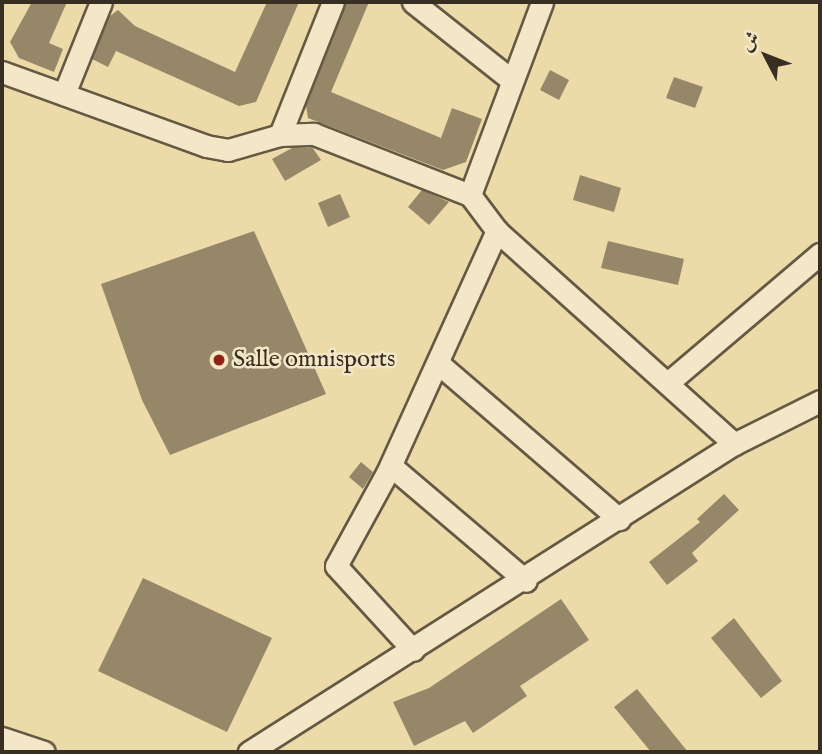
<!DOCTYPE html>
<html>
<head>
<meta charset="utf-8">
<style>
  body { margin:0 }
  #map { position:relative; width:822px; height:754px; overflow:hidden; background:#eddaa9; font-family:"IM FELL English",Amiri,serif }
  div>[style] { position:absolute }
  .building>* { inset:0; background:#968768 }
  .roads { filter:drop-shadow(2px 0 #655944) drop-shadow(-2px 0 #655944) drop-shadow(0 2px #655944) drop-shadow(0 -2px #655944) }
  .minor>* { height:21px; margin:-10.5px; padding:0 10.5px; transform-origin:10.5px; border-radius:10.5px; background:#f3e7c7 }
  .dots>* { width:19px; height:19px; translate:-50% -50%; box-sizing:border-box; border:4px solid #f3e7c7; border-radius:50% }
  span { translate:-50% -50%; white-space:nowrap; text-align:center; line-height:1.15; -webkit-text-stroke:5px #f3e7c7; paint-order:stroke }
  .poi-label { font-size:24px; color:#382e22 }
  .left { translate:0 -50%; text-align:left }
  .frame { position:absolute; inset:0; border:4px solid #382e22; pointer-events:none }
  .north { position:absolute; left:731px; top:21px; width:70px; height:70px; -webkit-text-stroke:5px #f3e7c7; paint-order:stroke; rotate:312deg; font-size:19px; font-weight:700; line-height:28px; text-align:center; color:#382e22 }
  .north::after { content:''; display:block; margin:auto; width:24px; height:32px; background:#382e22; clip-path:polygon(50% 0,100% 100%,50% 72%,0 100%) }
</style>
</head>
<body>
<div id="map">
  <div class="building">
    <i style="clip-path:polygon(32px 2px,67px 2px,49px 43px,63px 49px,54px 72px,19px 58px,10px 42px)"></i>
    <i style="clip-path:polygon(267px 2px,299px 2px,256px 102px,239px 106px,116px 51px,108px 67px,92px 59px,110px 16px,118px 10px,135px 26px,235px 72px)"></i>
    <i style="clip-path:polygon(346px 2px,369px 2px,331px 92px,441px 138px,452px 108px,482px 119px,466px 162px,443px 170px,308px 118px,306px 106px)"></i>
    <i style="clip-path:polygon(550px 70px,569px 80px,559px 100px,540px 90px)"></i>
    <i style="clip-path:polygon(674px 77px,703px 87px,695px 108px,666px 98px)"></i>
    <i style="clip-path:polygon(312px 147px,321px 160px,285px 181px,272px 159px,292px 148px)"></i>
    <i style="clip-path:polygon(580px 175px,621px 188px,614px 212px,573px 200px)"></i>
    <i style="clip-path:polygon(422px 190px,449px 202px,429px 225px,408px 207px)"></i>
    <i style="clip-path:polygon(340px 194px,350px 217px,328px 227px,318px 203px)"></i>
    <i style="clip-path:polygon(254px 231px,326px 394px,170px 455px,142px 400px,101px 284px)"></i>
    <i style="clip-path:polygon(608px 241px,684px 259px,678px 285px,601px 268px)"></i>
    <i style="clip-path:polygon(361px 462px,373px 472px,363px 489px,349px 477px)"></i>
    <i style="clip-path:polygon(724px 494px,739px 510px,692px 553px,698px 561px,667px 585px,649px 562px,700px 522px,697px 519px)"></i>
    <i style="clip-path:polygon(143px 578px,272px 638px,227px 732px,98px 671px)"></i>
    <i style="clip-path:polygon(561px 599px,589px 640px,520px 686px,527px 696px,473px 733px,465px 721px,414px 746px,393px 702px,429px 688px)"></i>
    <i style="clip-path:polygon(734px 618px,782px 681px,761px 698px,711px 638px)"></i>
    <i style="clip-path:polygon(637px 689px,688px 752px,651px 752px,614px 707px)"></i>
  </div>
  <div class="roads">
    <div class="minor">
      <i style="left:413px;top:2px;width:124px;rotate:38.4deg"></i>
      <i style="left:2px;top:72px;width:217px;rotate:19.9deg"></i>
      <i style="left:206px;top:146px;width:22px;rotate:10deg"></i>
      <i style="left:228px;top:150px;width:54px;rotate:-16.1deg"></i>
      <i style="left:280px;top:135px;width:34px;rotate:-2deg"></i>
      <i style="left:314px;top:134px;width:168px;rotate:21.4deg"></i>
      <i style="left:470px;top:195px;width:45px;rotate:53.1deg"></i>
      <i style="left:497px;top:231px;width:319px;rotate:41.9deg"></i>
      <i style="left:734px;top:444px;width:575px;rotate:147.58deg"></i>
      <i style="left:64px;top:94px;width:99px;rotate:-68.1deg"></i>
      <i style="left:280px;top:135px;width:143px;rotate:-68.3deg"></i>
      <i style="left:470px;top:195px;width:206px;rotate:-69.5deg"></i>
      <i style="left:439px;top:364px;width:238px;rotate:40.7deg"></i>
      <i style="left:670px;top:381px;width:197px;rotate:-40.3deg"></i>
      <i style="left:734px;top:444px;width:96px;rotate:-26.6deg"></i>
      <i style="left:391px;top:466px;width:177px;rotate:40.4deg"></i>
      <i style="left:413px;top:650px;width:114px;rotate:-132.5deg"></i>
      <i style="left:336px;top:566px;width:106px;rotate:-61.3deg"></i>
      <i style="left:387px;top:473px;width:266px;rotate:-65.6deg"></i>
      <i style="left:2px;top:738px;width:44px;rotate:18.4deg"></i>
    </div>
  </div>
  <div class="dots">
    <i style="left:219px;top:360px;background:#8f2418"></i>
  </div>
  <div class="poi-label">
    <span class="left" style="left:233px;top:360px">Salle omnisports</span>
  </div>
  <div class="frame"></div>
  <div class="north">ش</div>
</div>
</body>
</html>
